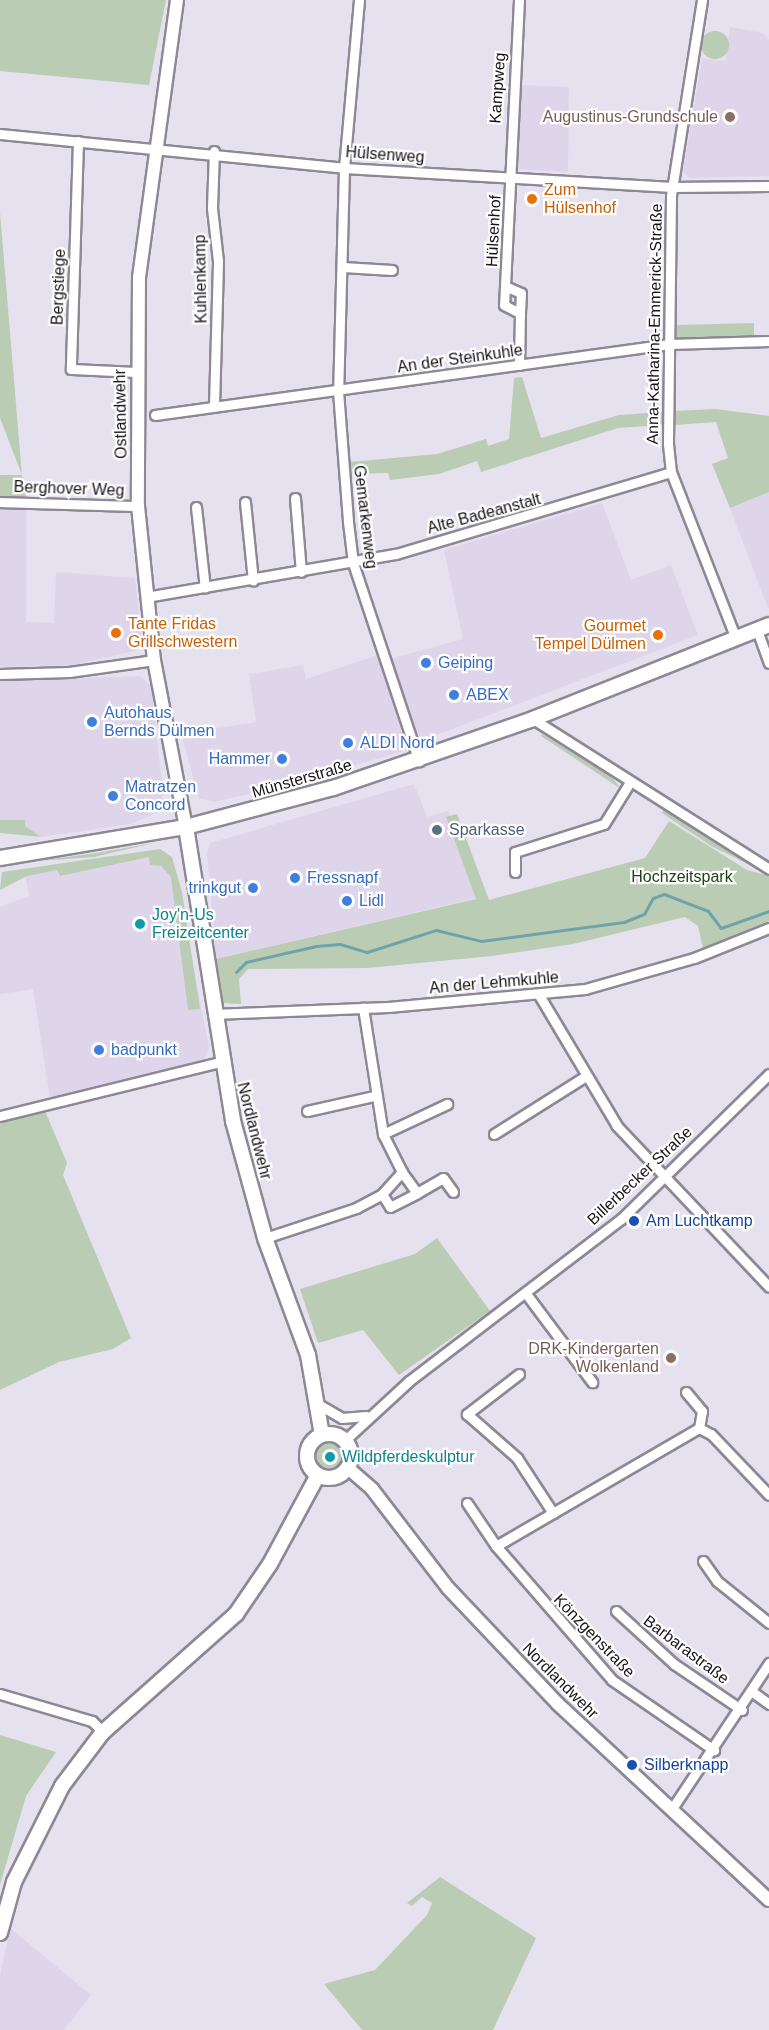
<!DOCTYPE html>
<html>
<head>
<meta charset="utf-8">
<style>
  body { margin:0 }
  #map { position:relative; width:769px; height:2030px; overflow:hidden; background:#e6e1ee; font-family:Helvetica,sans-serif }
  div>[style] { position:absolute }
  .built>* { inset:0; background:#ded5ea }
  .green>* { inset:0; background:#bacdb4 }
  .round { border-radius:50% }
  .stream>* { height:3px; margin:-1.5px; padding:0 1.5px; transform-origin:1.5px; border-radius:1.5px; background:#6fa3ab }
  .roads { filter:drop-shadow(2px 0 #8e8895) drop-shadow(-2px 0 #8e8895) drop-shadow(0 2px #8e8895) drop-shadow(0 -2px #8e8895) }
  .minor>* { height:9px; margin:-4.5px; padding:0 4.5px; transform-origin:4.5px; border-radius:4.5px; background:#fff }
  .tertiary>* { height:12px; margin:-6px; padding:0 6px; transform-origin:6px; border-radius:6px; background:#fff }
  .secondary>* { height:14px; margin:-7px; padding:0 7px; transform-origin:7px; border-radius:7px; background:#fff }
  .secondary>.ring { margin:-7px; padding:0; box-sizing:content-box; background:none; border:14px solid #fff; border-radius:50% }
  .dots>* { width:16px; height:16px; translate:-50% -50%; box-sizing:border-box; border:3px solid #fff; border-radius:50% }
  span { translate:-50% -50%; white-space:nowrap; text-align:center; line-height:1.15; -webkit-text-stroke:4.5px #fff; paint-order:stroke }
  .street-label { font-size:16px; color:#161419 }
  .education-label { font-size:16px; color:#785e54 }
  .right { translate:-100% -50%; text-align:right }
  .food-label { font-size:16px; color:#c56008 }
  .left { translate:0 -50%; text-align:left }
  .shop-label { font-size:16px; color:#366cbe }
  .service-label { font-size:16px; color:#4e5e75 }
  .park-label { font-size:16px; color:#1f4313 }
  .culture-label { font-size:16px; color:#0d838f }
  .transit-label { font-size:16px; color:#164399 }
</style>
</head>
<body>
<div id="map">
  <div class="built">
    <i style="clip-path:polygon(730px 27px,763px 33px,769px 40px,769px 176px,690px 178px,683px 172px,702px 58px,725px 61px)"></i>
    <i style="clip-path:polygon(518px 85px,569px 87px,568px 172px,512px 169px)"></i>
    <i style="clip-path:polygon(769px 492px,769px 608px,768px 608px,730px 508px)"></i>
    <i style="clip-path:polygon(602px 503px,631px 580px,671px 565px,698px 635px,421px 741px,390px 659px,463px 639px,444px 550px)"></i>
    <i style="clip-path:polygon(0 508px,26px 509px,26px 622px,54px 623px,56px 572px,135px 578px,142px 641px,135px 651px,72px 665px,0 667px)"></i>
    <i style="clip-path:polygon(378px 655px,407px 750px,272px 789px,214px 802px,199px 798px,181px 734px,256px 722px,249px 674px,303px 665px,306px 679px)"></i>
    <i style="clip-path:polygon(140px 676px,151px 686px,163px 792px,160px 811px,131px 824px,41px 837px,25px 826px,25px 820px,0 820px,0 681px)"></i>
    <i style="clip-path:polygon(414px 784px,427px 817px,448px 811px,481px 897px,216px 959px,207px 853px,210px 843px)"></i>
    <i style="clip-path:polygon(163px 855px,175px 869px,209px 1048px,204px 1060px,50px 1098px,33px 989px,0 994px,0 907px,29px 896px,25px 875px)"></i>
    <i style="clip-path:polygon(10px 1928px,91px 1995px,64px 2030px,0 2030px,0 1976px)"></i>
  </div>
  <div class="green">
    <i style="clip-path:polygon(0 0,166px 0,149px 85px,0 71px)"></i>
    <i class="round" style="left:701px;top:31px;width:28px;height:28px"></i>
    <i style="clip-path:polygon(0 212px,22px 476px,26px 497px,0 496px,0 475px,22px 475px,0 418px)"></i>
    <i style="clip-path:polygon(754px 323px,754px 338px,677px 339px,676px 325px)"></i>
    <i style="clip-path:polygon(522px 377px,541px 438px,619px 415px,662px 412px,662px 425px,618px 428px,481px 472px,477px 461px,439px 474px,390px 480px,388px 473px,351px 474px,350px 462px,437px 454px,486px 439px,488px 446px,509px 439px,514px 378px)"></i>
    <i style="clip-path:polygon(716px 409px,769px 416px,769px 492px,730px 508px,712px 464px,728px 458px,716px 422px,675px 425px,675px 411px)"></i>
    <i style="clip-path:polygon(542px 734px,612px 777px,621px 789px,541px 736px)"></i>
    <i style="clip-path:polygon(664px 809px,709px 835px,768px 874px,711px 846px,662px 813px)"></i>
    <i style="clip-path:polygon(457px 814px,489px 900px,645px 858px,669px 821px,747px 870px,769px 876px,769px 921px,703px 948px,698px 926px,685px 917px,573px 944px,492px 956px,368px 968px,248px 969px,239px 979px,241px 1004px,223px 1003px,216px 959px,476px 899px,446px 817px)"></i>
    <i style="clip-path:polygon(0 820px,25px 820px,25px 826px,41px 837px,0 833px)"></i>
    <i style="clip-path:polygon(154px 843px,94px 857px,38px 861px,96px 853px)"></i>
    <i style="clip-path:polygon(160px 849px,172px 857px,182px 892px,200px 1009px,188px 1010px,171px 877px,161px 866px,150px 865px,149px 857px,60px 876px,57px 870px,27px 876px,0 890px,2px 872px)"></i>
    <i style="clip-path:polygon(45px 1111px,67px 1163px,63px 1175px,131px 1338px,113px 1349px,59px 1362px,0 1390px,0 1122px)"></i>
    <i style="clip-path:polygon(437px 1238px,490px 1311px,399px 1375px,363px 1330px,318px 1343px,300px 1289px,415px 1254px)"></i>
    <i class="round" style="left:313px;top:1440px;width:32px;height:32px"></i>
    <i style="clip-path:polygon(0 1735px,56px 1752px,26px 1796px,0 1885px)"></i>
    <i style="clip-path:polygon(440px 1877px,536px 1938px,493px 2030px,362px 2030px,324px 1984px,375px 1970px,427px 1915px,432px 1903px,422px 1897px,412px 1906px,407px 1903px)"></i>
  </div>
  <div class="stream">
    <i style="left:236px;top:972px;width:14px;rotate:-45deg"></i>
    <i style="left:246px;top:962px;width:72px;rotate:-12.9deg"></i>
    <i style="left:316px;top:946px;width:24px;rotate:-5deg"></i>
    <i style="left:340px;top:944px;width:28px;rotate:17deg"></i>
    <i style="left:367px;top:952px;width:72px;rotate:-17.7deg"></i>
    <i style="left:436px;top:930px;width:46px;rotate:13.7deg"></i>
    <i style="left:481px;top:941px;width:144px;rotate:-7.6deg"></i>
    <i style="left:624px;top:922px;width:22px;rotate:-22deg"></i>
    <i style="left:644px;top:914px;width:18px;rotate:-61deg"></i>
    <i style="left:653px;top:898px;width:12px;rotate:-20deg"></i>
    <i style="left:664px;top:894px;width:47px;rotate:21.1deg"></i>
    <i style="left:708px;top:911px;width:21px;rotate:53deg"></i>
    <i style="left:721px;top:928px;width:51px;rotate:-19.5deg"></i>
  </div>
  <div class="roads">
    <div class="minor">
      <i style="left:359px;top:0;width:169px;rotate:95.1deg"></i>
      <i style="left:344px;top:168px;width:223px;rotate:91.5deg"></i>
      <i style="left:338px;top:391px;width:131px;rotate:85.6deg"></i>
      <i style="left:348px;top:522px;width:41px;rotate:83deg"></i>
      <i style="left:353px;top:563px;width:209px;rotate:71.6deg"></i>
      <i style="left:519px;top:0;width:305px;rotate:92.8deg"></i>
      <i style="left:504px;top:305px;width:18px;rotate:27deg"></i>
      <i style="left:520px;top:313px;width:52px;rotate:91.1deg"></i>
      <i style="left:702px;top:0;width:198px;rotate:99deg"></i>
      <i style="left:671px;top:196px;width:248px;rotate:90.7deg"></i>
      <i style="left:668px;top:444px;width:28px;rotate:84deg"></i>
      <i style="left:671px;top:472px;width:179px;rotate:68.7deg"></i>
      <i style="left:0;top:134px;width:346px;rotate:5.6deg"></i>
      <i style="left:344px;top:168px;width:329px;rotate:3.3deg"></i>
      <i style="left:672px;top:187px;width:97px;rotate:-0.6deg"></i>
      <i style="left:78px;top:141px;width:228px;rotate:91.8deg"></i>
      <i style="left:71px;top:369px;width:66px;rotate:2.6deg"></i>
      <i style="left:343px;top:267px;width:49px;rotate:3.5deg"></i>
      <i style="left:505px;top:286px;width:17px;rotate:24deg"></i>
      <i style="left:521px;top:293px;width:20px;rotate:93deg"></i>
      <i style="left:214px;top:406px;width:145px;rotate:-88.4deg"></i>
      <i style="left:218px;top:261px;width:53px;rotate:-96.5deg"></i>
      <i style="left:212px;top:208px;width:57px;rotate:-88deg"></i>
      <i style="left:155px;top:415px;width:519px;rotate:-7.86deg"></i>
      <i style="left:669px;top:344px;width:100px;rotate:-1.7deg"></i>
      <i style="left:295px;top:498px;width:74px;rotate:85.4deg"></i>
      <i style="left:0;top:502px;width:138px;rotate:1.7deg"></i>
      <i style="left:245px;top:502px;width:79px;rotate:84.2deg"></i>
      <i style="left:196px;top:507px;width:81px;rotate:83.7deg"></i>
      <i style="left:146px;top:597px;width:254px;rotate:-9.8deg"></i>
      <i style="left:396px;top:554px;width:287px;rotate:-16.6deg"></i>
      <i style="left:757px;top:630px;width:35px;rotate:70deg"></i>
      <i style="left:0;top:674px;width:69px;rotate:-1.7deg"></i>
      <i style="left:69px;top:672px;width:86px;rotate:-8deg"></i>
      <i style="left:533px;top:719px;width:280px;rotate:32.4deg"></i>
      <i style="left:515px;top:872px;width:20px;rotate:-90deg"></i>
      <i style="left:515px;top:852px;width:93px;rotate:-17.5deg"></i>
      <i style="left:604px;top:824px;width:49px;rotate:-58.2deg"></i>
      <i style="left:539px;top:995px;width:152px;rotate:59.2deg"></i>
      <i style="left:617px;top:1126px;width:221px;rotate:46.6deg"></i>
      <i style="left:213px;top:1014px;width:175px;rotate:-2.3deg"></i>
      <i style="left:388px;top:1007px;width:198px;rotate:-5.2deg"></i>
      <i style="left:585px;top:989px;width:113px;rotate:-15.9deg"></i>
      <i style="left:694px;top:958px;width:81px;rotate:-21.8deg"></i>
      <i style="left:307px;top:1111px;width:69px;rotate:-12.6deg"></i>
      <i style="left:0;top:1116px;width:227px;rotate:-13.8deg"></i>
      <i style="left:383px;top:1134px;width:71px;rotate:-25.1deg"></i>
      <i style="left:494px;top:1134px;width:107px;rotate:-32.3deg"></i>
      <i style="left:417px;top:1193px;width:30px;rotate:-30deg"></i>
      <i style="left:443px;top:1178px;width:17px;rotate:54deg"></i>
      <i style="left:382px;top:1194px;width:15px;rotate:58deg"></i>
      <i style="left:390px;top:1207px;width:30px;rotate:-27deg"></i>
      <i style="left:417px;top:1193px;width:26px;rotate:-126deg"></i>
      <i style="left:265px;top:1238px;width:96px;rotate:-18.2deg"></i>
      <i style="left:356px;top:1208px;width:30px;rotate:-28deg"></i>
      <i style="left:382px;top:1194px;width:30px;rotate:-48deg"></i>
      <i style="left:402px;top:1172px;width:42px;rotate:-116.6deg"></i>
      <i style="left:383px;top:1134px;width:128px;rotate:-99deg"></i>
      <i style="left:527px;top:1295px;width:109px;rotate:53.2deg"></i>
      <i style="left:519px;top:1374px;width:66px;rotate:142.4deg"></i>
      <i style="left:467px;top:1414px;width:67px;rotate:41.3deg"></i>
      <i style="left:517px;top:1458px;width:66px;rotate:56.8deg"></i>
      <i style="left:686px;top:1392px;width:25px;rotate:50deg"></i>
      <i style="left:702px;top:1411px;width:17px;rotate:100deg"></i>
      <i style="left:316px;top:1403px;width:30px;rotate:30deg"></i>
      <i style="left:342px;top:1418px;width:24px;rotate:-5deg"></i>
      <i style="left:344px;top:1441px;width:88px;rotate:-42.7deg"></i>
      <i style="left:409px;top:1381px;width:267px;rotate:-37.4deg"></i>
      <i style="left:621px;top:1219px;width:207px;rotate:-44.4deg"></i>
      <i style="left:467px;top:1503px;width:52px;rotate:56deg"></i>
      <i style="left:496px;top:1546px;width:235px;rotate:-30.2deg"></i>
      <i style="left:699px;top:1428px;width:13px;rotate:27deg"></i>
      <i style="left:711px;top:1434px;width:84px;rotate:46.4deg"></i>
      <i style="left:496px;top:1546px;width:177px;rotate:49.1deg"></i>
      <i style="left:612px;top:1680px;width:124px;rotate:34.5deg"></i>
      <i style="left:703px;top:1561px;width:24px;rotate:55deg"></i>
      <i style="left:717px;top:1581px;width:67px;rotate:38.9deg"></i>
      <i style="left:616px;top:1611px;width:79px;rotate:42.4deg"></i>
      <i style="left:674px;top:1664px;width:82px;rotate:34.1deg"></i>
      <i style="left:754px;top:1693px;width:19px;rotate:36deg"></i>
      <i style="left:0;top:1694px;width:96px;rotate:16.4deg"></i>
      <i style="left:92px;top:1721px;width:16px;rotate:45deg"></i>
      <i style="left:671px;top:1810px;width:177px;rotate:-56.3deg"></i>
    </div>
    <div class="tertiary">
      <i style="left:177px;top:0;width:280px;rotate:97.8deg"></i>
      <i style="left:139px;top:277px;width:229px;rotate:90.3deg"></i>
      <i style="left:138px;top:506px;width:155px;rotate:84.1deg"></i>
      <i style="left:154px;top:660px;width:170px;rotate:79.2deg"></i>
      <i style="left:348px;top:1468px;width:32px;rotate:41deg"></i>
      <i style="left:372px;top:1489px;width:125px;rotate:52.5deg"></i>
      <i style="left:448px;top:1588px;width:160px;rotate:46.5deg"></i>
      <i style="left:558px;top:1704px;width:288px;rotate:42.9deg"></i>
    </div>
    <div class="secondary">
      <i style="left:186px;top:827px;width:298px;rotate:80.9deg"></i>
      <i style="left:233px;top:1121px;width:121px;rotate:74.7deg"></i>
      <i style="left:265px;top:1238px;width:125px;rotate:69.8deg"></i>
      <i style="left:308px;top:1355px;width:81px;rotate:80.1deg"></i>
      <i style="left:0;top:858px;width:189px;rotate:-9.5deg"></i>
      <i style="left:186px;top:827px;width:152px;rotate:-14.9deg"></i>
      <i style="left:333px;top:788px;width:212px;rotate:-19deg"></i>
      <i style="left:533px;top:719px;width:254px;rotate:-21.7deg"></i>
      <i class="ring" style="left:307px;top:1434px;width:30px;height:30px"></i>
      <i style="left:0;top:1933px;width:53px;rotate:-74.6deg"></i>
      <i style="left:14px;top:1882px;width:107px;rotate:-63.4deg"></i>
      <i style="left:62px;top:1786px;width:68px;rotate:-52.8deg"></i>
      <i style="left:103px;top:1732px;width:178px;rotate:-41.6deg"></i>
      <i style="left:236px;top:1614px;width:60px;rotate:-55.8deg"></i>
      <i style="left:270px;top:1564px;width:101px;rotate:-61.7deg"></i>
    </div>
  </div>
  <div class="dots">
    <i style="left:730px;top:117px;background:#8d6e63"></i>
    <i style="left:532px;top:199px;background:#e8710a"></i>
    <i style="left:116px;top:633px;background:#e8710a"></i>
    <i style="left:658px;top:635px;background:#e8710a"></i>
    <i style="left:426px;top:663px;background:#3f7fe0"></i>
    <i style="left:454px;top:695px;background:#3f7fe0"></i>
    <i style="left:92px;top:722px;background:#3f7fe0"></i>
    <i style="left:348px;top:743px;background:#3f7fe0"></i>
    <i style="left:282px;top:759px;background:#3f7fe0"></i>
    <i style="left:113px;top:796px;background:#3f7fe0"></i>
    <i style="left:437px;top:830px;background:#5c6f8a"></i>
    <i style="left:295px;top:878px;background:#3f7fe0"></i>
    <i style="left:253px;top:888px;background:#3f7fe0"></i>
    <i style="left:347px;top:901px;background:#3f7fe0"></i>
    <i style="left:140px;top:924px;background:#0f9aa8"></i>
    <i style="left:99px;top:1050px;background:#3f7fe0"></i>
    <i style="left:634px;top:1221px;background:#1a4fb4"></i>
    <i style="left:671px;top:1358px;background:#8d6e63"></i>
    <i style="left:330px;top:1457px;background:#0f9aa8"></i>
    <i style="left:632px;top:1765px;background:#1a4fb4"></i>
  </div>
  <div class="street-label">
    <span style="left:498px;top:88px;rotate:-86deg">Kampweg</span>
    <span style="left:385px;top:155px;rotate:4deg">Hülsenweg</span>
    <span style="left:494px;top:231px;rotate:-87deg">Hülsenhof</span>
    <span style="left:201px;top:279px;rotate:-91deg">Kuhlenkamp</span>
    <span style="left:59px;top:287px;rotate:-88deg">Bergstiege</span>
    <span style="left:655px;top:324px;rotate:-89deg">Anna-Katharina-Emmerick-Straße</span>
    <span style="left:460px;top:359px;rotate:-8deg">An der Steinkuhle</span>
    <span style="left:121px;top:414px;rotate:-91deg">Ostlandwehr</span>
    <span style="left:69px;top:489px;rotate:2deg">Berghover Weg</span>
    <span style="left:484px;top:514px;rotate:-15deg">Alte Badeanstalt</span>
    <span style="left:365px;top:517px;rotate:83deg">Gemarkenweg</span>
    <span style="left:302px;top:779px;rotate:-16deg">Münsterstraße</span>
    <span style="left:494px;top:983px;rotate:-5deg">An der Lehmkuhle</span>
    <span style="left:254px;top:1131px;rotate:76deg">Nordlandwehr</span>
    <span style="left:640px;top:1176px;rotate:-43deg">Billerbecker Straße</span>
    <span style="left:594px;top:1636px;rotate:46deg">Könzgenstraße</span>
    <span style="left:686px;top:1650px;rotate:37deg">Barbarastraße</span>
    <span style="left:560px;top:1681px;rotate:45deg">Nordlandwehr</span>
  </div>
  <div class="education-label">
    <span class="right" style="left:718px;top:117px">Augustinus-Grundschule</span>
    <span class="right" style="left:659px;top:1358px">DRK-Kindergarten<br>Wolkenland</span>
  </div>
  <div class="food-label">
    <span class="left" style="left:544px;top:199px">Zum<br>Hülsenhof</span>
    <span class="left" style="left:128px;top:633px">Tante Fridas<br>Grillschwestern</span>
    <span class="right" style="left:646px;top:635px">Gourmet<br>Tempel Dülmen</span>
  </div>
  <div class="shop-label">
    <span class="left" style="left:438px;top:663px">Geiping</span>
    <span class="left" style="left:466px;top:695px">ABEX</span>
    <span class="left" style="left:104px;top:722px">Autohaus<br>Bernds Dülmen</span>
    <span class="left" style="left:360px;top:743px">ALDI Nord</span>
    <span class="right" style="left:270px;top:759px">Hammer</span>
    <span class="left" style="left:125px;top:796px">Matratzen<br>Concord</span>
    <span class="left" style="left:307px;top:878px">Fressnapf</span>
    <span class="right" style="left:241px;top:888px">trinkgut</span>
    <span class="left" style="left:359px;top:901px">Lidl</span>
    <span class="left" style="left:111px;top:1050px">badpunkt</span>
  </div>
  <div class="service-label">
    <span class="left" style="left:449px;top:830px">Sparkasse</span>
  </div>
  <div class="park-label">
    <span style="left:682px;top:877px">Hochzeitspark</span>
  </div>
  <div class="culture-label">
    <span class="left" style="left:152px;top:924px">Joy'n-Us<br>Freizeitcenter</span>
    <span class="left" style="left:342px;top:1457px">Wildpferdeskulptur</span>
  </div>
  <div class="transit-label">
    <span class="left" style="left:646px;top:1221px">Am Luchtkamp</span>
    <span class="left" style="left:644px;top:1765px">Silberknapp</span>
  </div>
</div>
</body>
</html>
